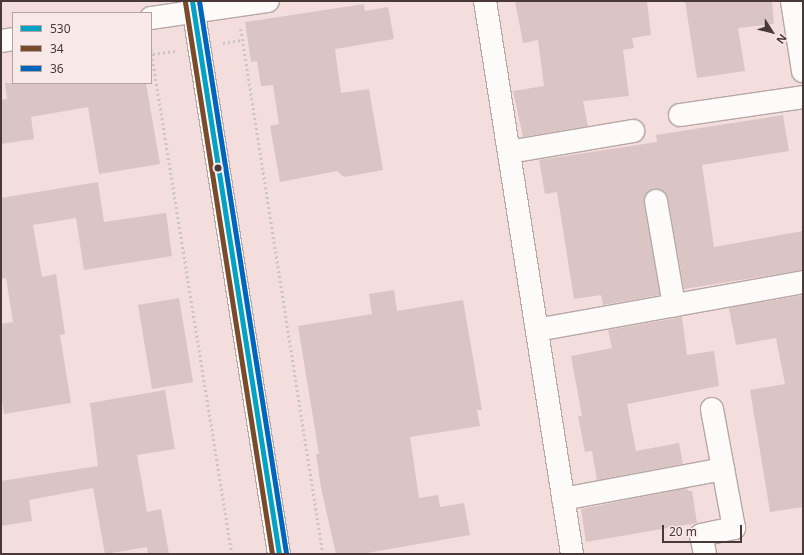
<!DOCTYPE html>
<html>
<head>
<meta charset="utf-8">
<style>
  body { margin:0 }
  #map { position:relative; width:804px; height:555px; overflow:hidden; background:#f3dddd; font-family:"Noto Sans",sans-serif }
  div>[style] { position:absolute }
  .building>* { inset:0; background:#dac4c4 }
  .path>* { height:2.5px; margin-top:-1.25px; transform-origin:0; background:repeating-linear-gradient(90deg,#cbc4c4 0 2px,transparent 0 5px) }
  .roads { filter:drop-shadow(1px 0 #b8a7a7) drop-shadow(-1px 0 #b8a7a7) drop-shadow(0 1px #b8a7a7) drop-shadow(0 -1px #b8a7a7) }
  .minor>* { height:22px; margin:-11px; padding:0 11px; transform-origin:11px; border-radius:11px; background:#fdfafa }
  .highway>* { height:22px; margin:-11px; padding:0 11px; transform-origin:11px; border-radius:11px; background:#fdfafa }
  .bus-1>* { height:5px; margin:-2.5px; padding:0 2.5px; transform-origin:2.5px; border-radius:2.5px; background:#04a3c6 }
  .bus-2>* { height:5px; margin:-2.5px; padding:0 2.5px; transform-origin:2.5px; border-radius:2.5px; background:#7a4b2a }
  .bus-3>* { height:5px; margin:-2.5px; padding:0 2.5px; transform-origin:2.5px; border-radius:2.5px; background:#0065bd }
  .dots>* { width:11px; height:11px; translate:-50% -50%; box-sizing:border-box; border:2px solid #f9e8e8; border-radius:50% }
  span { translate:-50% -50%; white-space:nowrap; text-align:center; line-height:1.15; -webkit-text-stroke:4px #f9e8e8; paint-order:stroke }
  .frame { position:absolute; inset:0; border:2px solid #483838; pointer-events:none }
  .legend { position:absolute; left:12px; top:12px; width:140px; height:72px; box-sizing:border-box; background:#f9e8e8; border:1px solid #b2a2a2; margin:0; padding:5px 7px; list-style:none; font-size:12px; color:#483838 }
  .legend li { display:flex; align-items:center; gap:8px; height:20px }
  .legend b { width:20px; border:1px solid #b2a2a2 }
  .north { position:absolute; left:752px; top:12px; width:40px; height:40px; -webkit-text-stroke:3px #f9e8e8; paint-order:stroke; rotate:126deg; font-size:11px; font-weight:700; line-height:16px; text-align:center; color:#483838 }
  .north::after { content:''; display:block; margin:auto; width:14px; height:18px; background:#483838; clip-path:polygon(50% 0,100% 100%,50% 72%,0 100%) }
  .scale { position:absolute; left:662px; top:525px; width:80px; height:18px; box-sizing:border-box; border:2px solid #483838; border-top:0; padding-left:5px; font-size:12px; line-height:14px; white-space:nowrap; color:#483838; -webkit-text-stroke:3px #f9e8e8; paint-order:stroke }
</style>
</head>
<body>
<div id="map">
  <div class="building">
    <i style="clip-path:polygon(515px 1px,647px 1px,651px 35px,632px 38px,634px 48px,623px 50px,629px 96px,583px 101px,588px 126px,523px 137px,513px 91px,544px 86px,538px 40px,523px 43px)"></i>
    <i style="clip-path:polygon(685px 1px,772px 1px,774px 24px,738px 28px,745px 71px,697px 78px)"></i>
    <i style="clip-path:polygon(364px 4px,365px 11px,388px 7px,394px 39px,335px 49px,341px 93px,369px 89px,383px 170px,344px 177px,337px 171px,280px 182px,270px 126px,279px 124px,273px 85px,261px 86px,257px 61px,251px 62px,245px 22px)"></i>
    <i style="clip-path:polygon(5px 83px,146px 83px,160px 164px,99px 174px,88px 107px,31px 117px,34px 139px,1px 144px,1px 100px,7px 99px)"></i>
    <i style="clip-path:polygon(783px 115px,789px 151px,702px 165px,714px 247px,803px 231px,803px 270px,684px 289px,668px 199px,665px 193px,654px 189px,648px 192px,644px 203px,660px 295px,603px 305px,601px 295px,574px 299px,557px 192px,545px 194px,539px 160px,657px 142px,656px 135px)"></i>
    <i style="clip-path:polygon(98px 182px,104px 222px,166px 213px,172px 256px,84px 270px,76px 218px,33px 225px,42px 277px,56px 274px,65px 334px,60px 335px,71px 403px,4px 414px,1px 394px,1px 324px,13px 322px,6px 278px,1px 279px,1px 198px)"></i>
    <i style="clip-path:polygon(394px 290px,397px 311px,463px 300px,482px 410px,477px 410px,480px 426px,410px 437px,419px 498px,438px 495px,440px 507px,464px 503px,470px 535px,361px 554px,336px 554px,321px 488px,316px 454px,319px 454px,298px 326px,372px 314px,369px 294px)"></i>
    <i style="clip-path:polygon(803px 295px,803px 507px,770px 512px,750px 390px,785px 384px,776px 338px,736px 345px,729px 308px)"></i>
    <i style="clip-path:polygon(179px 298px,193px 382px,152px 389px,138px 305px)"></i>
    <i style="clip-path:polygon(682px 317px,687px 355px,714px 351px,719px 386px,627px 404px,636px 451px,679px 443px,683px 464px,597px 480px,592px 451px,585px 452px,578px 416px,582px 416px,571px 356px,612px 348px,608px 330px)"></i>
    <i style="clip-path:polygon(165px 390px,175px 449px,137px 455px,147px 512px,161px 509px,169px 554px,148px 554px,147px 547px,105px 554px,93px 488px,29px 500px,32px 521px,1px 526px,1px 481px,98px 466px,90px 403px)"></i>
    <i style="clip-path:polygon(687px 488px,688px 491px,692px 491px,697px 523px,586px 542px,581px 509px)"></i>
  </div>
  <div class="path">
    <i style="left:241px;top:29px;width:531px;rotate:81.12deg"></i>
    <i style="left:223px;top:43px;width:19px;rotate:-9deg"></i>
    <i style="left:151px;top:49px;width:511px;rotate:80.89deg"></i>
    <i style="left:153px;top:54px;width:22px;rotate:-8deg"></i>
  </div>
  <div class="roads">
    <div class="minor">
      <i style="left:485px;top:1px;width:560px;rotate:81.06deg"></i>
      <i style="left:792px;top:1px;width:71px;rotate:81.1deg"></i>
      <i style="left:151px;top:18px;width:118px;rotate:-8.3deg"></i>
      <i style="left:1px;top:41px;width:12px;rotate:-9deg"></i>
      <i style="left:680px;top:115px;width:124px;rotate:-8.3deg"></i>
      <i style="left:509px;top:152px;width:126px;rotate:-9.6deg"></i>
      <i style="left:656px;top:201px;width:106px;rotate:80.2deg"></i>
      <i style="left:537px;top:330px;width:270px;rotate:-10.2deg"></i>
      <i style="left:563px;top:499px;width:163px;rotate:-10.6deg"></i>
      <i style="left:705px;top:554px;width:19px;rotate:-102deg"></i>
      <i style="left:701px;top:535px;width:34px;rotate:-12deg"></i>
      <i style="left:734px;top:528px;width:121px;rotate:-100.5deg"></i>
    </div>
    <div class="highway">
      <i style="left:192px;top:1px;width:560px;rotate:81.06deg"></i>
    </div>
  </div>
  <div class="bus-1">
    <i style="left:192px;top:1px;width:560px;rotate:81.06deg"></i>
  </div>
  <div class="bus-2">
    <i style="left:185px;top:2px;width:559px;rotate:81.04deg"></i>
  </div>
  <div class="bus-3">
    <i style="left:199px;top:1px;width:559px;rotate:81.04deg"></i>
  </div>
  <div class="dots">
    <i style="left:218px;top:168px;background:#483838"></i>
  </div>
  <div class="frame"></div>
  <ul class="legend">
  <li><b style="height:5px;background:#04a3c6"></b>530</li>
  <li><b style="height:5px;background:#7a4b2a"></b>34</li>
  <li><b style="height:5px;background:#0065bd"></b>36</li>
  </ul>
  <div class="north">N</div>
  <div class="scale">20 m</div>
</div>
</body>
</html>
